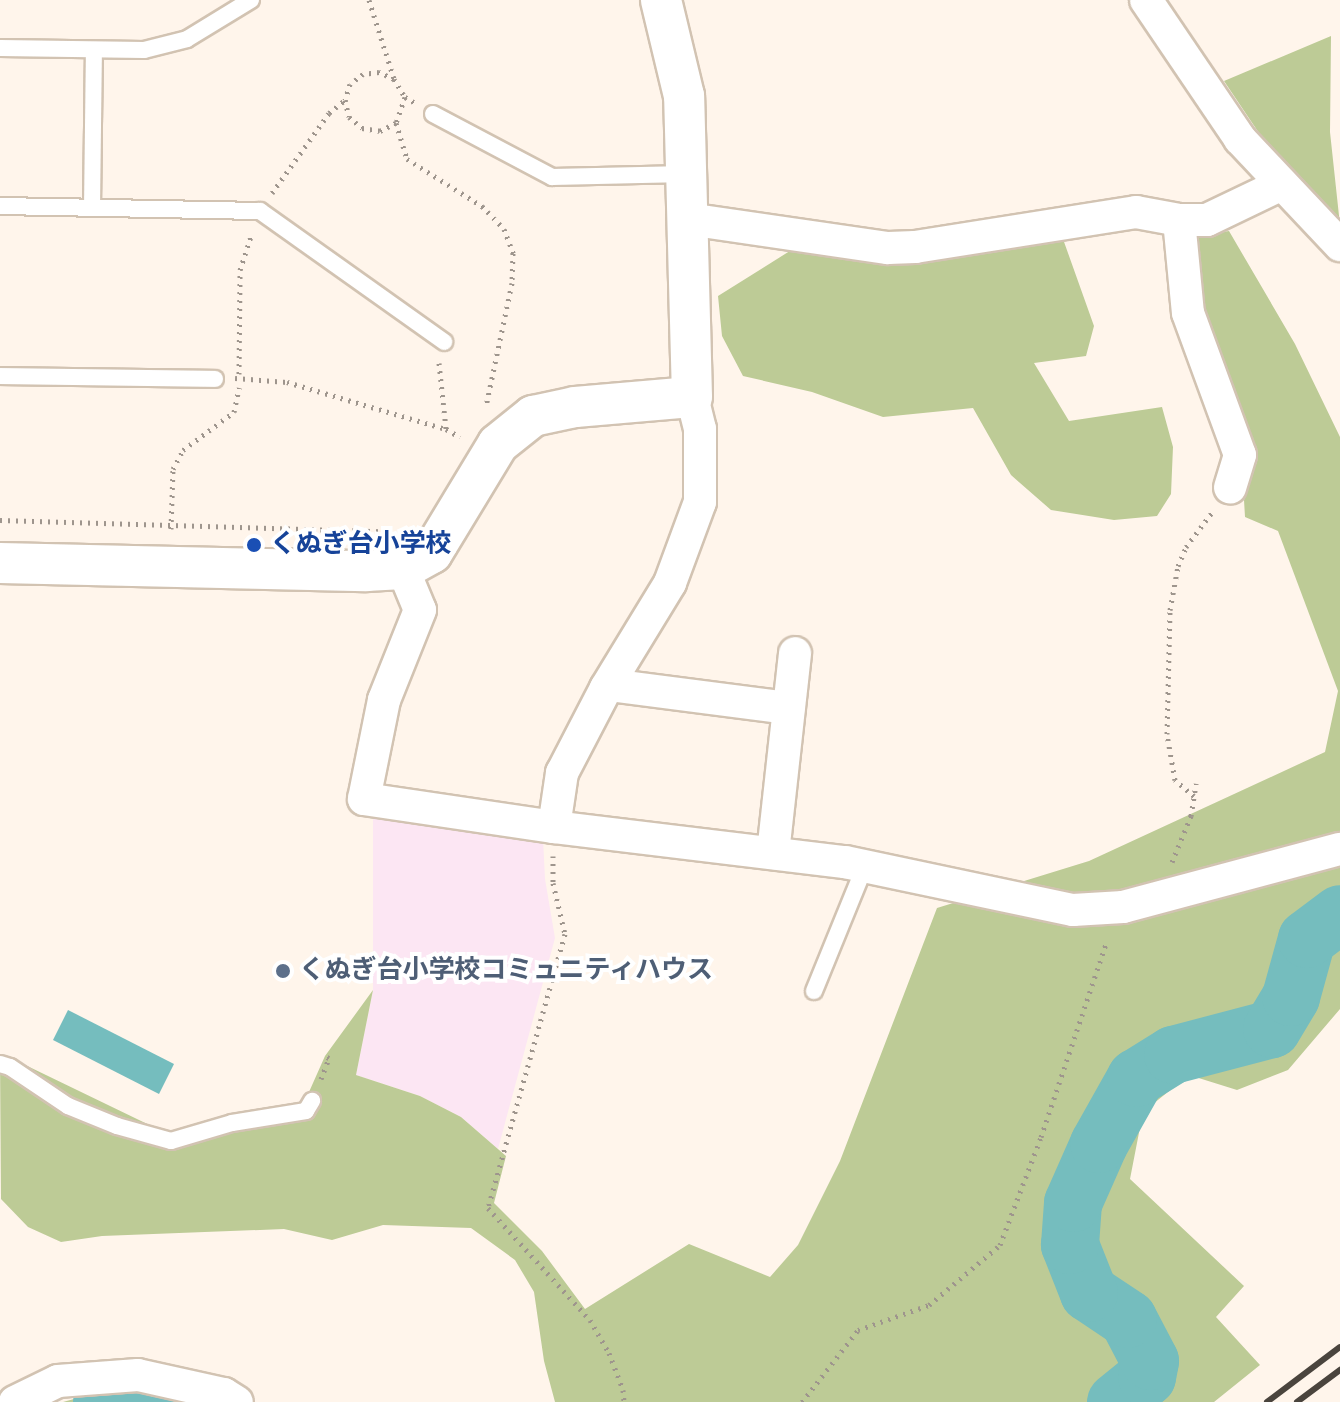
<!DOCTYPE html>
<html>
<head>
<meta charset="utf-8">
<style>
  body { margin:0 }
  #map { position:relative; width:1340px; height:1402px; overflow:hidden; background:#fff5eb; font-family:Spectral,"Noto Sans JP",serif }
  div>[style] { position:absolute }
  .industrial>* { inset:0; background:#fce6f3 }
  .forest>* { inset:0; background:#bdcb96 }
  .water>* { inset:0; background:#75bdbe }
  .river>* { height:58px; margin:-29px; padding:0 29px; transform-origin:29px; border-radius:29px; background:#75bdbe }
  .path>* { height:5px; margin-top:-2.5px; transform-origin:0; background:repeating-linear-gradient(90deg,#9e958d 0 2px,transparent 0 8px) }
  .roads { filter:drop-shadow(2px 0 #d2c3b2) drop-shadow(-2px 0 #d2c3b2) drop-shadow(0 2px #d2c3b2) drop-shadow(0 -2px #d2c3b2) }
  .service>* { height:16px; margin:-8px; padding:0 8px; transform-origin:8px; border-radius:8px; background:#fff }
  .minor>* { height:32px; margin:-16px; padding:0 16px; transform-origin:16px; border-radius:16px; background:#fff }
  .tertiary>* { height:40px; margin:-20px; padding:0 20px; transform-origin:20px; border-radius:20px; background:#fff }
  .rail>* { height:6px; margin:-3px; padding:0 3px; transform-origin:3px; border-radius:3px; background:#4a443d }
  .dots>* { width:22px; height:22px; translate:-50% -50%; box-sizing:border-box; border:4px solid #fff; border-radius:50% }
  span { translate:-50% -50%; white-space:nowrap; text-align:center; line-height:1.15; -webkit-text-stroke:8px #fff; paint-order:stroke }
  .transit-label { font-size:26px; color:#164399; font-weight:700 }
  .left { translate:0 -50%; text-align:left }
  .service-label { font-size:26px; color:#4e5e75; font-weight:700 }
</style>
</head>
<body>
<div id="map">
  <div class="industrial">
    <i style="clip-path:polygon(373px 815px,543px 838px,545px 879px,555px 938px,498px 1149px,461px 1117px,420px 1096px,356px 1075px,373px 990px)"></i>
  </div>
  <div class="forest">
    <i style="clip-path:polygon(1331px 36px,1330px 132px,1340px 225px,1263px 139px,1224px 81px)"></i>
    <i style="clip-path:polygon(1229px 231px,1295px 344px,1340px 437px,1340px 1009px,1288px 1070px,1237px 1090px,1189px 1075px,1143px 1112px,1130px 1179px,1244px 1286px,1216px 1317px,1260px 1365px,1214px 1402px,555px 1402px,544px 1361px,534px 1292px,515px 1260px,471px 1228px,383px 1225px,332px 1240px,284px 1229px,102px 1236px,61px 1242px,28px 1227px,1px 1199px,0 1056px,17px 1061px,168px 1134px,228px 1116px,305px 1101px,325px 1056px,373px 990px,356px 1075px,420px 1096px,461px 1117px,506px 1156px,494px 1203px,542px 1251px,585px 1309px,689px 1244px,770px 1277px,798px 1245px,840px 1161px,937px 908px,1089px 861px,1325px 752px,1338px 691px,1278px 531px,1245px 517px,1244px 500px,1258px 458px,1207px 341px,1190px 237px)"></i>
    <i style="clip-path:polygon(1063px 239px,1094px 326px,1086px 356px,1034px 363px,1069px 421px,1162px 407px,1173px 447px,1171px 494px,1157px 516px,1114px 520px,1051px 510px,1011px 475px,973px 408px,883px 417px,812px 392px,743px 376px,722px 336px,718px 296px,793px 249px,901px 265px)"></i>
    <i style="clip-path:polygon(121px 1386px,218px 1402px,63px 1402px)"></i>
  </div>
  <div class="water">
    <i style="clip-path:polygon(68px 1010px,174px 1064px,159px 1094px,53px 1040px)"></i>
  </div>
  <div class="river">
    <i style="left:102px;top:1402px;width:17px;rotate:-21deg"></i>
    <i style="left:118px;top:1396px;width:40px;rotate:8.5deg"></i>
    <i style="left:1116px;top:1402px;width:40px;rotate:-39deg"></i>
    <i style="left:1147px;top:1377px;width:16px;rotate:-79deg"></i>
    <i style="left:1150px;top:1361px;width:47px;rotate:-117.6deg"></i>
    <i style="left:1128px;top:1319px;width:47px;rotate:-146.3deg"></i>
    <i style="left:1089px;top:1293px;width:52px;rotate:-111.6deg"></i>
    <i style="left:1070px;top:1245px;width:42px;rotate:-85.9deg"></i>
    <i style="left:1073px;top:1203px;width:64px;rotate:-66.2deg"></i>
    <i style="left:1099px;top:1144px;width:76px;rotate:-60.7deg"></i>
    <i style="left:1136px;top:1078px;width:44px;rotate:-31.9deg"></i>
    <i style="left:1173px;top:1055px;width:102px;rotate:-14.7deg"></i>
    <i style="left:1272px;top:1029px;width:37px;rotate:-59deg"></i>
    <i style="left:1291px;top:997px;width:60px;rotate:-74.6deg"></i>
    <i style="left:1307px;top:939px;width:41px;rotate:-37.1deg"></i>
  </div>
  <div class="path">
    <i style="left:369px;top:0;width:83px;rotate:72.4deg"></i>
    <i style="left:394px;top:79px;width:21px;rotate:59deg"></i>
    <i style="left:405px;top:97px;width:12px;rotate:31deg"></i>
    <i style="left:394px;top:79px;width:17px;rotate:-155deg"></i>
    <i style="left:379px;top:72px;width:16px;rotate:173deg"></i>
    <i style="left:363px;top:74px;width:16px;rotate:142deg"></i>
    <i style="left:350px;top:84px;width:17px;rotate:107deg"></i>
    <i style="left:345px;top:100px;width:17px;rotate:77deg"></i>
    <i style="left:349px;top:117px;width:17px;rotate:40deg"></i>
    <i style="left:362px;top:128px;width:18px;rotate:9deg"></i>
    <i style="left:380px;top:131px;width:18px;rotate:-27deg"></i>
    <i style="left:405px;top:97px;width:28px;rotate:109deg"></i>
    <i style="left:396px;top:123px;width:38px;rotate:73deg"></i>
    <i style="left:407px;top:159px;width:89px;rotate:32.1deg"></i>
    <i style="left:482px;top:206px;width:32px;rotate:46deg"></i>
    <i style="left:504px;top:229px;width:26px;rotate:69deg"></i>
    <i style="left:513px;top:253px;width:30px;rotate:92deg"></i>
    <i style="left:512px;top:283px;width:126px;rotate:101.9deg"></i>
    <i style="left:272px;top:193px;width:98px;rotate:-54.5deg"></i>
    <i style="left:329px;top:113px;width:21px;rotate:-39deg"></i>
    <i style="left:439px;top:363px;width:66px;rotate:83.9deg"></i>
    <i style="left:239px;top:374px;width:104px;rotate:-89.4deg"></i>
    <i style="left:240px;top:270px;width:38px;rotate:-72deg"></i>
    <i style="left:235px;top:378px;width:52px;rotate:4.4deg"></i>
    <i style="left:287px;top:382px;width:166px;rotate:16.5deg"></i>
    <i style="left:446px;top:429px;width:16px;rotate:30deg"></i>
    <i style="left:0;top:520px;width:380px;rotate:1.7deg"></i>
    <i style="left:171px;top:529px;width:60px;rotate:-88.1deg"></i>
    <i style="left:173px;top:469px;width:21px;rotate:-62deg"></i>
    <i style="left:183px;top:450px;width:64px;rotate:-36.7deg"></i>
    <i style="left:234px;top:412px;width:25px;rotate:-78deg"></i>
    <i style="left:1194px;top:796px;width:25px;rotate:-140deg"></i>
    <i style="left:1175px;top:780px;width:47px;rotate:-99.9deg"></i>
    <i style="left:1167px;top:734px;width:124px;rotate:-88.6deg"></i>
    <i style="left:1170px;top:610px;width:45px;rotate:-79.7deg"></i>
    <i style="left:1178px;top:566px;width:21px;rotate:-67deg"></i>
    <i style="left:1186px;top:547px;width:45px;rotate:-53.1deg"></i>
    <i style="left:553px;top:856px;width:27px;rotate:90deg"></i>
    <i style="left:553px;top:883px;width:52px;rotate:76.8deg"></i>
    <i style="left:565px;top:934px;width:285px;rotate:105.7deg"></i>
    <i style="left:488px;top:1208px;width:151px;rotate:47.7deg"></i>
    <i style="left:590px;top:1320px;width:38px;rotate:60deg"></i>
    <i style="left:609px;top:1353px;width:40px;rotate:69deg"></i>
    <i style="left:623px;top:1390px;width:12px;rotate:85deg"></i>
    <i style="left:1172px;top:862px;width:50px;rotate:-67.6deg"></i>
    <i style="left:1191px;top:816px;width:33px;rotate:-81deg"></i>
    <i style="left:321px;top:1079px;width:22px;rotate:-69deg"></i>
    <i style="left:329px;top:1058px;width:4px;rotate:-153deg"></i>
    <i style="left:802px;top:1402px;width:91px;rotate:-52.1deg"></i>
    <i style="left:858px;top:1330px;width:75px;rotate:-19.4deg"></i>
    <i style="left:929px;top:1305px;width:93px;rotate:-40.2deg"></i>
    <i style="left:1000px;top:1245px;width:116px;rotate:-69.2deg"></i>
    <i style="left:1041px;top:1137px;width:207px;rotate:-71.4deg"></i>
  </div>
  <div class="roads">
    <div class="service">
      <i style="left:0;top:48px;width:144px;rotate:0.8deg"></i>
      <i style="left:144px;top:50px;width:44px;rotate:-14.3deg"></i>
      <i style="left:187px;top:39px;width:75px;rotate:-31.4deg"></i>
      <i style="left:433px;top:114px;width:135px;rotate:27.9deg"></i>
      <i style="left:552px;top:177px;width:134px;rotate:-1.3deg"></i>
      <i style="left:0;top:206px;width:260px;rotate:1.1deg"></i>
      <i style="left:260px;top:211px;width:226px;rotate:35.4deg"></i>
      <i style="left:92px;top:208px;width:158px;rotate:-89.3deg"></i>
      <i style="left:0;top:376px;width:215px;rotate:0.8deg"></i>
      <i style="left:814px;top:991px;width:135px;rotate:-67.8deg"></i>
      <i style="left:0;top:1064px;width:10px;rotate:17deg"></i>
      <i style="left:10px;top:1067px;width:70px;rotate:33.9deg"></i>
      <i style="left:68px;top:1106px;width:53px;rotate:22.2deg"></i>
      <i style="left:117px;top:1126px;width:56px;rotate:15.5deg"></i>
      <i style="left:171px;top:1141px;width:64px;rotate:-16.4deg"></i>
      <i style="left:232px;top:1123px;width:75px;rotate:-9.2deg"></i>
      <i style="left:306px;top:1111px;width:12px;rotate:-59deg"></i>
    </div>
    <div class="minor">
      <i style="left:1146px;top:0;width:168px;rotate:55.9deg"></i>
      <i style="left:1240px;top:139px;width:146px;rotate:46.7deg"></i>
      <i style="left:688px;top:219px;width:202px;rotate:8.3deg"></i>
      <i style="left:888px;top:248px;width:27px;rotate:-2deg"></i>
      <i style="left:915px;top:247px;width:224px;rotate:-9deg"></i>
      <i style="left:1136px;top:212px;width:44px;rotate:10.5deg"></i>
      <i style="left:1179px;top:220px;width:28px"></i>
      <i style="left:1207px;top:220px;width:83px;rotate:-25.6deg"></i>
      <i style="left:1179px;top:220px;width:93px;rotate:84.5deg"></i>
      <i style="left:1188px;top:313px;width:151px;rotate:69.9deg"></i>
      <i style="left:1240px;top:455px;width:34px;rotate:107deg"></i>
      <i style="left:403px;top:569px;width:44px;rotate:67.5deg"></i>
      <i style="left:420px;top:610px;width:97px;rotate:111.8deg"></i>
      <i style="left:384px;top:700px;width:101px;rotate:101.4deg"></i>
      <i style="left:364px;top:799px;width:192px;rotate:8.4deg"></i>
      <i style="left:554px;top:827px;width:293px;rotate:6.9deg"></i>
      <i style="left:845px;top:862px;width:233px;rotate:11.9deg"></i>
      <i style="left:1073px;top:910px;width:50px;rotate:-3.4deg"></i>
      <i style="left:1123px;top:907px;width:225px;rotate:-15deg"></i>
      <i style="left:609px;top:685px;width:181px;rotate:7.3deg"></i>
      <i style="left:554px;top:827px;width:55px;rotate:-81.6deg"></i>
      <i style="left:562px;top:773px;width:96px;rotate:-62.6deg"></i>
      <i style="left:606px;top:688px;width:123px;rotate:-58.6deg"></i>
      <i style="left:670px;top:583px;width:86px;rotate:-69.7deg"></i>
      <i style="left:700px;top:502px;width:73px;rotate:-90deg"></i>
      <i style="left:700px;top:429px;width:33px;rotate:-104deg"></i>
      <i style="left:773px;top:853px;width:201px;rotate:-83.7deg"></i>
      <i style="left:15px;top:1402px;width:48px;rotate:-26deg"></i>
      <i style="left:58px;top:1381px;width:80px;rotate:-4.3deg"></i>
      <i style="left:138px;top:1375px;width:88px;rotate:12.5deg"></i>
      <i style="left:224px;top:1394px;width:15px;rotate:32deg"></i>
    </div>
    <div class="tertiary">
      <i style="left:0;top:563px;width:366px;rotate:1.3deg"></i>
      <i style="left:366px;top:571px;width:37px;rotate:-3deg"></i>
      <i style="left:403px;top:569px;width:33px;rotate:-29deg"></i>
      <i style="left:432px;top:553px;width:127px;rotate:-58.8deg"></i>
      <i style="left:498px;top:444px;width:45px;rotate:-38.7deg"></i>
      <i style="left:533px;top:416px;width:43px;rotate:-12.1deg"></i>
      <i style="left:575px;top:407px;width:117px;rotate:-4.9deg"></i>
      <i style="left:692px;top:397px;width:301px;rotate:-91.5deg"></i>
      <i style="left:684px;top:96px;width:99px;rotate:-103.5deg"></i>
    </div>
  </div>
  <div class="rail">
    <i style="left:1267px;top:1402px;width:91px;rotate:-37deg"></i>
    <i style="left:1297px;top:1402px;width:54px;rotate:-36.7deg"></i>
  </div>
  <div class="dots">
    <i style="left:254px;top:545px;background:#1a4fb4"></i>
    <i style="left:283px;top:971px;background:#5c6f8a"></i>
  </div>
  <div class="transit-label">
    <span class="left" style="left:270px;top:545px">くぬぎ台小学校</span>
  </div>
  <div class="service-label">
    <span class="left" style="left:299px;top:971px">くぬぎ台小学校コミュニティハウス</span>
  </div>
</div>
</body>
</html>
